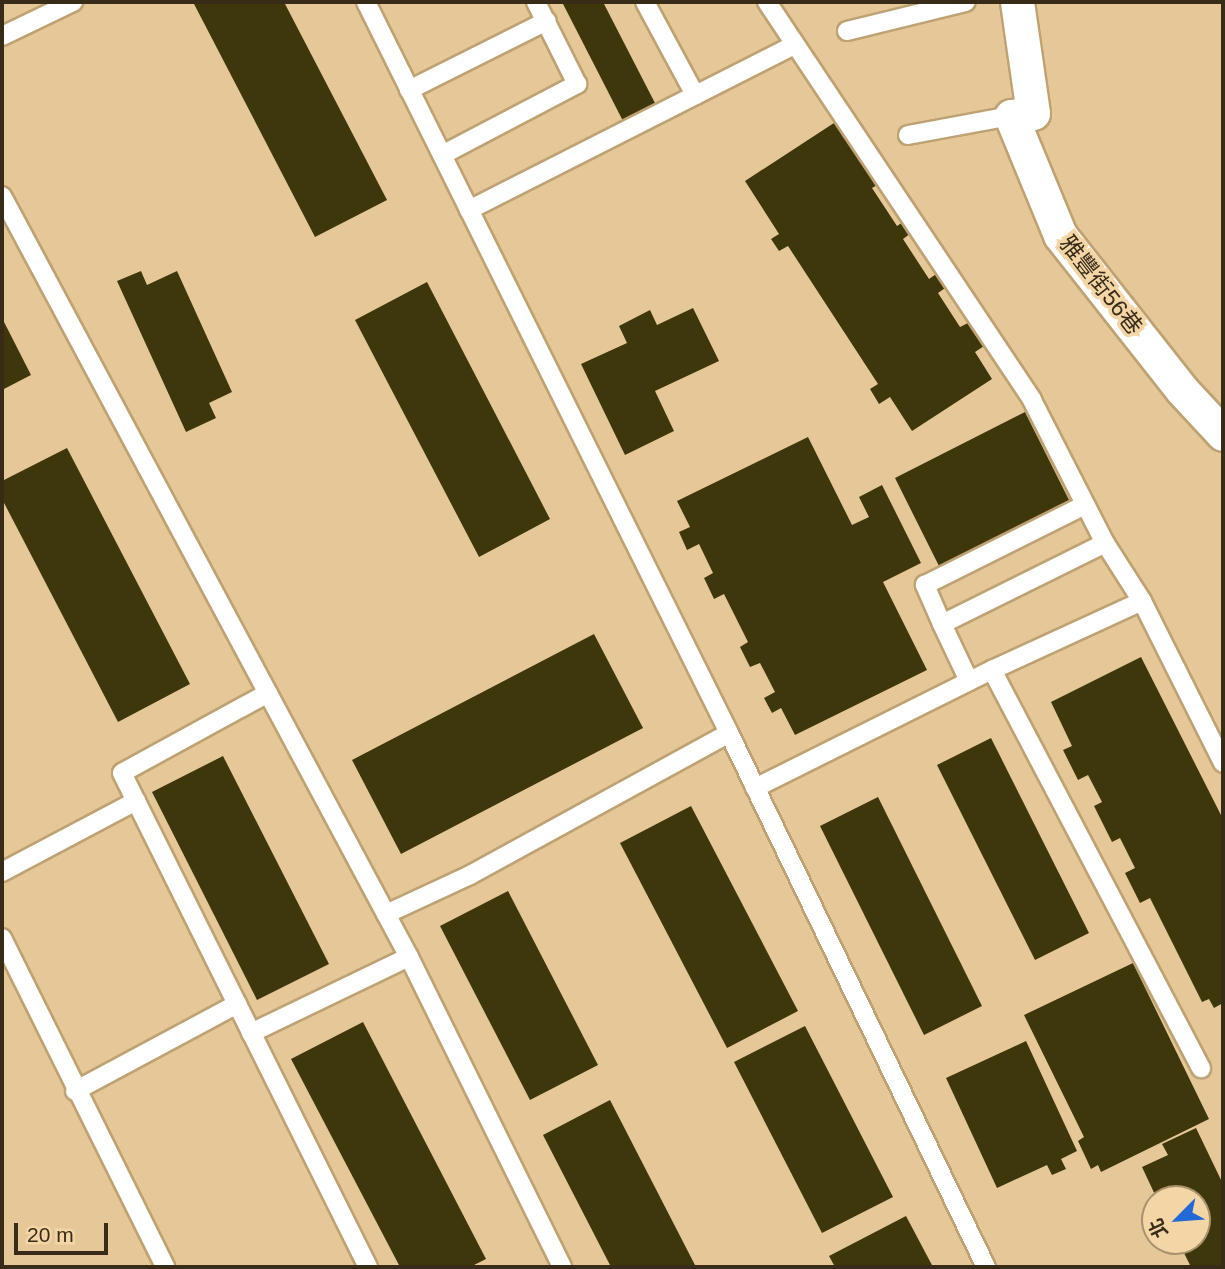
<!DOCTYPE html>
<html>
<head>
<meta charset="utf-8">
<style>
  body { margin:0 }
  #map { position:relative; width:1225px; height:1269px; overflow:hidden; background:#e6c898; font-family:Arial,"Noto Sans TC",sans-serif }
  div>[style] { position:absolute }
  .building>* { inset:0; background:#3e370c }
  .roads { filter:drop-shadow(2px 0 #bfa273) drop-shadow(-2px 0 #bfa273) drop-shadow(0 2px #bfa273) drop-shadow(0 -2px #bfa273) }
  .service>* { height:18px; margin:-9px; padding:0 9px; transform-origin:9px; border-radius:9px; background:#fff }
  .minor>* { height:33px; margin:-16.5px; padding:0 16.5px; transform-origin:16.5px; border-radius:16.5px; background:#fff }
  span { translate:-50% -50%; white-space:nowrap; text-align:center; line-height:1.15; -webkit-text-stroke:7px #f4d5a5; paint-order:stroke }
  .street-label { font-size:23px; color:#382c19 }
  .frame { position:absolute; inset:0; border:4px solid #382c19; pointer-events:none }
  .north { position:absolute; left:1141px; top:1185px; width:70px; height:70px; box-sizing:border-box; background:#f4d5a5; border:2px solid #a9916d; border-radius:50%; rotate:245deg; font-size:19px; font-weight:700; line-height:28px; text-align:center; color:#382c19 }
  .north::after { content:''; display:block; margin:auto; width:24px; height:32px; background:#2369d5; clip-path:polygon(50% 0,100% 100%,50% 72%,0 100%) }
  .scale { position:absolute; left:14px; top:1223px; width:94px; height:32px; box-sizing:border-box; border:4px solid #382c19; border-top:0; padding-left:9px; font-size:21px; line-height:24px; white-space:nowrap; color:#382c19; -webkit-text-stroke:5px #f4d5a5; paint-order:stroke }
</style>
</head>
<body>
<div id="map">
  <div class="building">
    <i style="clip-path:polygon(193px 2px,284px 2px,387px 200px,315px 237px)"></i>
    <i style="clip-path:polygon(562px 2px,603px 2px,656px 105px,623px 121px)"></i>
    <i style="clip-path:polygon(837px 121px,879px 184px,872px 188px,897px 226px,903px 222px,911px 233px,903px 239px,929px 279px,939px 272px,948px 286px,938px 293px,960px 327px,968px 323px,984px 346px,975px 352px,992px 379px,912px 431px,890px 397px,879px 404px,870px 389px,878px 384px,788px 246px,779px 251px,771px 239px,779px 234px,745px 181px)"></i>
    <i style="clip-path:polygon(141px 271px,147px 285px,177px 271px,232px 392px,209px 403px,216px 418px,186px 432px,117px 281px)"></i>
    <i style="clip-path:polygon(427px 282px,550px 519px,479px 557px,355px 320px)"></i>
    <i style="clip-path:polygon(693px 308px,719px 361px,655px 391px,674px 431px,625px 455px,581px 364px,627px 343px,619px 326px,650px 310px,657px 325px)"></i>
    <i style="clip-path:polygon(2px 318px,31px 375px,2px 390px)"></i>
    <i style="clip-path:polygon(1025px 412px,1070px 502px,940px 568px,895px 478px)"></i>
    <i style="clip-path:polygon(808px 437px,852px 525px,869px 517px,859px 497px,882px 485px,921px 563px,883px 582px,927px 670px,795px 735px,781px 708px,772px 713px,764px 698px,775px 692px,760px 663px,750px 667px,740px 647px,748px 642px,724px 594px,714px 599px,704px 578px,713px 573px,699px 544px,687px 550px,679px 532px,690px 527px,677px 501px)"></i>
    <i style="clip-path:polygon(67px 448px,190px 684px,118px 722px,2px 499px,2px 481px)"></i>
    <i style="clip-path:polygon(594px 634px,643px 728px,401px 854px,352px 760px)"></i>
    <i style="clip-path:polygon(1141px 657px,1223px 819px,1223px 1003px,1214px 1008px,1209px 999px,1202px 1002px,1150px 898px,1140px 903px,1125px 873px,1135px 868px,1120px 838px,1112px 842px,1094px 806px,1102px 802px,1088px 775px,1078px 780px,1063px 750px,1072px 746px,1051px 702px)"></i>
    <i style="clip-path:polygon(991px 738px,1089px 933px,1035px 960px,937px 765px)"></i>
    <i style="clip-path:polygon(223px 756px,329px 964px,257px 1000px,152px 792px)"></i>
    <i style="clip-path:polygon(878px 797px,982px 1006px,924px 1035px,820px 826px)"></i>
    <i style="clip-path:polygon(691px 806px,798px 1011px,727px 1048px,620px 843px)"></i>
    <i style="clip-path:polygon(508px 891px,598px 1065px,530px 1100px,440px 926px)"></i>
    <i style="clip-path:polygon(1133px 963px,1209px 1119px,1101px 1172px,1098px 1165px,1091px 1169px,1078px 1141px,1084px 1137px,1024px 1015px)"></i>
    <i style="clip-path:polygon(363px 1022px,486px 1259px,470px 1267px,400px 1267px,291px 1059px)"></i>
    <i style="clip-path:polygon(805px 1026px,893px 1197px,822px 1233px,734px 1062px)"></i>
    <i style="clip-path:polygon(1026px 1041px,1077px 1151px,1061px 1159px,1066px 1169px,1052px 1175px,1047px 1165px,997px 1188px,946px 1078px)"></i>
    <i style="clip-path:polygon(610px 1100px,696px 1267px,611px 1267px,543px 1135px)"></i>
    <i style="clip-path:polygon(1196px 1128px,1223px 1184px,1223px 1267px,1191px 1267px,1178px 1241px,1197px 1241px,1197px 1199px,1157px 1199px,1142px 1167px,1168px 1155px,1162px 1144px)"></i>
    <i style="clip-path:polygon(906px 1216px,933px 1267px,835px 1267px,829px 1256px)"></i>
  </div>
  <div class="roads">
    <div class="service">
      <i style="left:366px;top:2px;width:816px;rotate:63.59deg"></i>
      <i style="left:729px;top:733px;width:593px;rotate:64.3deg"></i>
      <i style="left:645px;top:2px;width:106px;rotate:61.7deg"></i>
      <i style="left:767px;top:2px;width:478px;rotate:56.3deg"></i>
      <i style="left:1032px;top:400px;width:161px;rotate:63deg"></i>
      <i style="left:1105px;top:543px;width:69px;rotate:57.5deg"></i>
      <i style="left:1142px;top:601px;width:181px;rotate:63.4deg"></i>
      <i style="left:847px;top:31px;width:122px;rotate:-13.7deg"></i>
      <i style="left:2px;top:36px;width:79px;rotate:-25.6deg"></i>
      <i style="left:409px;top:90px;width:154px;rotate:-26.6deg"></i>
      <i style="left:908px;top:135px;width:105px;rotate:-10.5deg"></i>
      <i style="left:442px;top:155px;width:153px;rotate:-27.7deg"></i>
      <i style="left:577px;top:84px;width:92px;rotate:-116.6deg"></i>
      <i style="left:2px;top:196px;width:863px;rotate:61.86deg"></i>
      <i style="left:409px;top:957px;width:346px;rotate:63.7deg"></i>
      <i style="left:469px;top:210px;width:364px;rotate:-26.9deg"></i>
      <i style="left:942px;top:624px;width:43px;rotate:-113.6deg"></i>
      <i style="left:925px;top:585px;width:179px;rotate:-26.6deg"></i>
      <i style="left:992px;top:670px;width:165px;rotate:-24.7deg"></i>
      <i style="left:969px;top:681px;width:63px;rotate:-115.3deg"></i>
      <i style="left:942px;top:624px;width:182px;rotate:-26.4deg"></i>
      <i style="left:268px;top:693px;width:166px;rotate:151.3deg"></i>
      <i style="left:122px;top:773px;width:552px;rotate:63.53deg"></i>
      <i style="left:755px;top:788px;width:265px;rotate:-26.5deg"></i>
      <i style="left:992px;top:670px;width:450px;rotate:62.3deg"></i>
      <i style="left:2px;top:872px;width:152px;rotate:-27.9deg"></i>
      <i style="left:386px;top:914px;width:93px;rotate:-24.9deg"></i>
      <i style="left:470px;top:875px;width:295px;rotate:-28.7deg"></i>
      <i style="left:2px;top:938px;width:367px;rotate:63.6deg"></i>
      <i style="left:251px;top:1033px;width:175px;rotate:-25.7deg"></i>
      <i style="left:75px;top:1091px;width:184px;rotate:-28.2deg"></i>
    </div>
    <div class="minor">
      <i style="left:1017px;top:2px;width:112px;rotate:81.8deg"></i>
      <i style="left:1033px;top:113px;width:22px;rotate:172deg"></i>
      <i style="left:1011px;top:116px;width:129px;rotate:67.6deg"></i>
      <i style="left:1060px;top:235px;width:197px;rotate:51.8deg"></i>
      <i style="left:1182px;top:390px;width:60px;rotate:47deg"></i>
    </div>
  </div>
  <div class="street-label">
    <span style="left:1101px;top:285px;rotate:52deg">雅豐街56巷</span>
  </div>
  <div class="frame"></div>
  <div class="north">北</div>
  <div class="scale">20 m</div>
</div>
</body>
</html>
